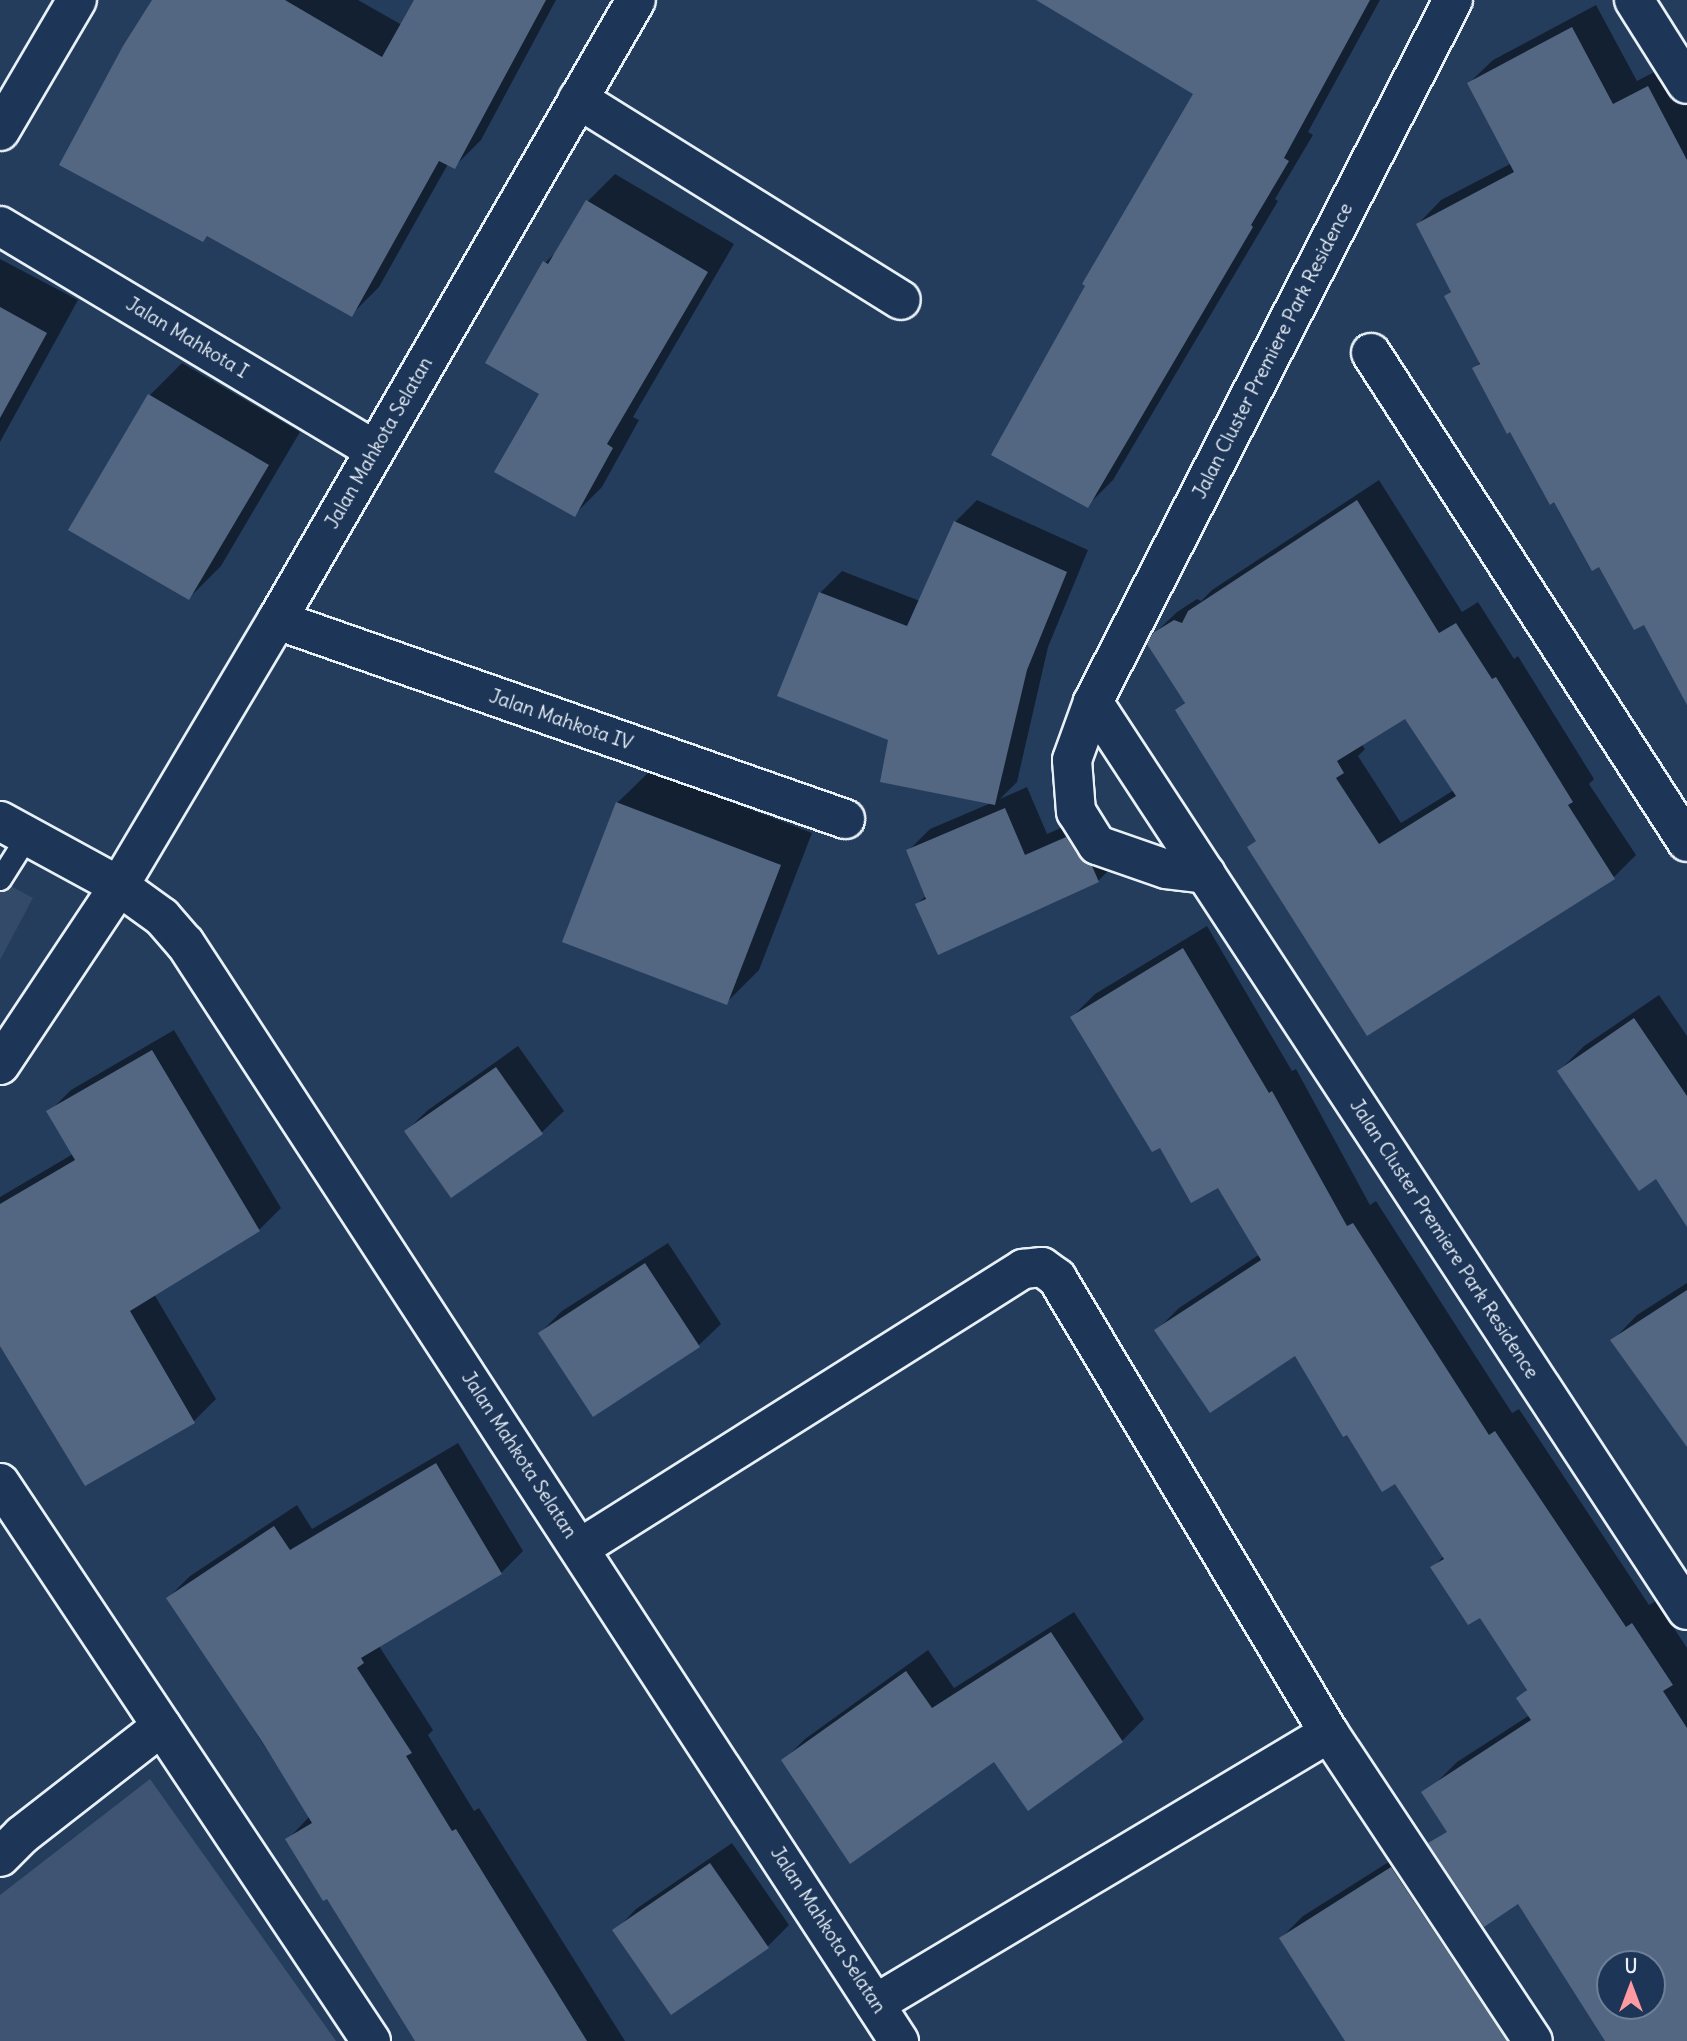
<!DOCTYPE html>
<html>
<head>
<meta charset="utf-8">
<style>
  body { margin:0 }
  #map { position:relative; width:1687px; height:2041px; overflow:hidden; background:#253d5d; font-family:Delius,sans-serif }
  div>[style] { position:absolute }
  .built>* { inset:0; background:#334a68 }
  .green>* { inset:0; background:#3e5472 }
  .shadow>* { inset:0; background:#0007 }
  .building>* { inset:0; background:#536782 }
  .roads { filter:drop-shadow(2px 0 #e8f1f8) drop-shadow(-2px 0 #e8f1f8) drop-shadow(0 2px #e8f1f8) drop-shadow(0 -2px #e8f1f8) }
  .lane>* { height:21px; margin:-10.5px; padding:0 10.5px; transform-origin:10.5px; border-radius:10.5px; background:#1d3557 }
  .street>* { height:38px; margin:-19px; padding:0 19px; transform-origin:19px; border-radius:19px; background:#1d3557 }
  span { translate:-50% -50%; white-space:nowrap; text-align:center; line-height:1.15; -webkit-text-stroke:7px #1d3557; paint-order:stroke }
  .street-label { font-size:19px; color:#e8f1f8 }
  .north { position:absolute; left:1596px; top:1950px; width:70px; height:70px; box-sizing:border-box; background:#1d3557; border:2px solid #6e8097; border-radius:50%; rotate:0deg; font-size:19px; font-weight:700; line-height:28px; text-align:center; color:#e8f1f8 }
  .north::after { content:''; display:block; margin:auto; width:24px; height:32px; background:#ff9aa2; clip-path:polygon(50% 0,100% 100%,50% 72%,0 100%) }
</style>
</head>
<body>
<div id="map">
  <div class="built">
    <i style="clip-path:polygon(0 880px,33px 898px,0 960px)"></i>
  </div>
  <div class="green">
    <i style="clip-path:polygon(150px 1779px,336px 2041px,0 2041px,0 1895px)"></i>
  </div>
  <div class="shadow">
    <i style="clip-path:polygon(153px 0,358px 0,402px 25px,416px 0,556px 0,481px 140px,454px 167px,448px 164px,379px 287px,352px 314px,208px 235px,203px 240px)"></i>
    <i style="clip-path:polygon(1054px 0,1380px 0,1308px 132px,1313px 135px,1275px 199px,1278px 201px,1113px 480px,1087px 506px,1195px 93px)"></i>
    <i style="clip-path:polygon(1596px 5px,1637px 81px,1683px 57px,1687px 63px,1687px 688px,1644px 623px,1555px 500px,1474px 369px,1481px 361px,1446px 296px,1452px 290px,1418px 224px,1441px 200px,1512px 163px,1469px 83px,1493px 60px)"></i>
    <i style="clip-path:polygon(615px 174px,734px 244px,633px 417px,639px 420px,602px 487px,575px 514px,545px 263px,561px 247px,588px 201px)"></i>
    <i style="clip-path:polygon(0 259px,78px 300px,0 442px)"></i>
    <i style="clip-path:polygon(182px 363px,300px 432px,221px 566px,189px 598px,150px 395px)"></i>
    <i style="clip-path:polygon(evenodd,1379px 480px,1462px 612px,1478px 602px,1514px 659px,1518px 656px,1594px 779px,1589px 784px,1636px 855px,1614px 877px,1250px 847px,1257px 840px,1177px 710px,1186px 701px,1154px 634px,1177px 612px,1197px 599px,1201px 601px,1212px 590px,1379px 480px,1406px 717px,1454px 790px,1401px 823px,1358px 756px,1365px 749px,1361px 744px,1406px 717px)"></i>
    <i style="clip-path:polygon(977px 500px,1088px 550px,1048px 647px,1017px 782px,1000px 799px,1027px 787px,1047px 834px,1088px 816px,1120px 859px,1098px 881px,917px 904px,927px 895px,908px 851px,930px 829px,991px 803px,890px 739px,820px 593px,842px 571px,920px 601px,955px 522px)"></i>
    <i style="clip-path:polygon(650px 771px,812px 833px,759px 970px,727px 1002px,617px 803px)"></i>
    <i style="clip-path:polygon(evenodd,1207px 926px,1292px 1071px,1296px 1069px,1370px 1205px,1376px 1201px,1512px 1413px,1519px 1409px,1649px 1605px,1656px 1601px,1687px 1648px,1687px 2041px,1607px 2041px,1519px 1901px,1434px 1785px,1457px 1762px,1530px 1715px,1519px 1698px,1528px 1688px,1480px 1615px,1432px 1568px,1444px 1556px,1396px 1482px,1296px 1353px,1156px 1331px,1179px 1308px,1260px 1254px,1219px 1185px,1160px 1145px,1072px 1017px,1095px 994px,1207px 926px,1610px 1964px,1652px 1964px,1652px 2006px,1610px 2006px,1610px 1964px)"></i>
    <i style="clip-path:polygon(1659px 995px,1687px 1036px,1687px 1223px,1656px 1177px,1559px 1071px,1584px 1046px)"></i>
    <i style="clip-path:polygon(174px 1030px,281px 1208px,259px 1230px,154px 1294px,216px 1399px,194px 1421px,0 1341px,0 1197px,73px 1154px,49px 1112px,71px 1090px)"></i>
    <i style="clip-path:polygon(518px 1046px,564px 1111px,542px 1132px,451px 1195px,406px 1131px,428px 1110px)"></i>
    <i style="clip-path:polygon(668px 1243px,721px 1324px,699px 1345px,594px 1414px,540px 1333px,562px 1311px)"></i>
    <i style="clip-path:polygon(1687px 1283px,1687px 1444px,1613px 1340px,1637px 1315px)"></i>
    <i style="clip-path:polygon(458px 1443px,523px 1551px,501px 1573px,379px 1646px,433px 1730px,428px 1735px,474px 1811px,479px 1808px,625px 2041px,419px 2041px,328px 1896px,288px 1839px,310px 1816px,168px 1598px,190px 1576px,297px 1505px,312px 1529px)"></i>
    <i style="clip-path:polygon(1074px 1612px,1144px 1719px,1122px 1741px,995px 1760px,783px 1761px,805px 1739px,928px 1650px,954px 1688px)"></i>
    <i style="clip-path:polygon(732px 1843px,789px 1925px,767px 1947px,615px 1931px,636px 1909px)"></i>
    <i style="clip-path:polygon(1414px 1846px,1544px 2041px,1348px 2041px,1281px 1938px,1303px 1916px)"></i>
  </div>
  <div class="building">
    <i style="clip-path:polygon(152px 0,285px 0,382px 57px,414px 0,546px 0,455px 169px,439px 161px,352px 317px,207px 236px,203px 242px,59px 165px,123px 46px)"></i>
    <i style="clip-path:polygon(1036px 0,1370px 0,1284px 158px,1289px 161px,1251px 225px,1253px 227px,1088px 508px,991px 455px,1085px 286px,1082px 284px,1193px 94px)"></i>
    <i style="clip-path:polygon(1572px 27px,1613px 104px,1648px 86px,1687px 160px,1687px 705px,1644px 625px,1634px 630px,1599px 567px,1592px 571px,1554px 502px,1550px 505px,1510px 432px,1507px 434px,1472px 368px,1480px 364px,1444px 296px,1451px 292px,1416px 224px,1514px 172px,1467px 83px)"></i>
    <i style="clip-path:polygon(586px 200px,708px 272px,607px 444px,613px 448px,575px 517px,494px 472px,539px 394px,485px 363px,543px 261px,548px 264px)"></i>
    <i style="clip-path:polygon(0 307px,47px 333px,0 418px)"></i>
    <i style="clip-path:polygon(148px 394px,269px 465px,189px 600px,68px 530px)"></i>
    <i style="clip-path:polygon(evenodd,1357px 500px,1439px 633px,1456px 623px,1492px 679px,1496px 677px,1573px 802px,1568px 805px,1615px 879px,1367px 1036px,1247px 847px,1256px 841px,1175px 710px,1185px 703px,1147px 644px,1153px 633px,1174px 620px,1182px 623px,1188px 611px,1357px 500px,1405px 719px,1456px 796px,1379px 844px,1336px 778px,1344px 773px,1337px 761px,1405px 719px)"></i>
    <i style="clip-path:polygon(954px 521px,1067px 572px,1027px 670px,995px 805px,880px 782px,888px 740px,777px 696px,819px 592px,907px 626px)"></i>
    <i style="clip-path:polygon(616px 802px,781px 865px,727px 1005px,562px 942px)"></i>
    <i style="clip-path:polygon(1005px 808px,1025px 855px,1066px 837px,1079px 857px,1092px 866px,1099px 882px,938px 955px,915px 904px,926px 899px,906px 850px)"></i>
    <i style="clip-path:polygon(evenodd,1183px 948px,1269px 1093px,1272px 1091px,1347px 1226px,1353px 1223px,1489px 1435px,1495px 1431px,1626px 1627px,1632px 1623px,1673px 1685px,1663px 1691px,1687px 1728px,1687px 2041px,1605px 2041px,1518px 1904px,1484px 1927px,1428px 1843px,1447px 1832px,1421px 1792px,1531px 1720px,1516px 1698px,1527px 1690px,1480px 1618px,1468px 1625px,1430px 1567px,1444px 1559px,1395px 1484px,1382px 1492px,1347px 1435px,1343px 1437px,1295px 1356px,1210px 1413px,1154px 1330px,1261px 1260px,1218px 1188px,1191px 1203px,1160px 1148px,1152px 1152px,1070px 1017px,1183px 948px,1610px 1964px,1652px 1964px,1652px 2006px,1610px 2006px,1610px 1964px)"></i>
    <i style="clip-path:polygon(1634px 1018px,1687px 1096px,1687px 1227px,1656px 1179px,1639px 1191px,1557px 1071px)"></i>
    <i style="clip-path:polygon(152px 1050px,260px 1231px,130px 1311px,195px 1423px,85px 1486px,0 1346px,0 1204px,75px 1160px,46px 1111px)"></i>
    <i style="clip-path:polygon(496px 1067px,543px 1134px,451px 1198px,404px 1131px)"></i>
    <i style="clip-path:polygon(645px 1263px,700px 1347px,593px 1417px,538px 1333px)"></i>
    <i style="clip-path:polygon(1687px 1290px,1687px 1447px,1610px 1340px)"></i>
    <i style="clip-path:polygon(436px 1463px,502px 1574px,361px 1658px,364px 1663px,357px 1668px,412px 1753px,406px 1756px,452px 1831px,456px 1829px,587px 2041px,415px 2041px,327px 1899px,323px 1901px,285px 1839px,312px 1823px,263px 1743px,166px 1598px,274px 1526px,290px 1550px)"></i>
    <i style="clip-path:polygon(1051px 1632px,1123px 1742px,1028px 1811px,994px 1762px,850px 1864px,781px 1760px,906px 1671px,932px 1708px)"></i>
    <i style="clip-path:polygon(710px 1863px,769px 1948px,671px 2015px,612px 1930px)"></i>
    <i style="clip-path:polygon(1391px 1867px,1507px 2041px,1345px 2041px,1279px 1938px)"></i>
  </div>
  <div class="roads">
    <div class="lane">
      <i style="left:0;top:879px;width:51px;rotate:-57.9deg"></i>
    </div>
    <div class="street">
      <i style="left:1634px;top:0;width:99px;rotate:57.8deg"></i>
      <i style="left:578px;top:99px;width:380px;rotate:31.9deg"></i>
      <i style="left:0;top:131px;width:152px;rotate:-59.6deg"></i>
      <i style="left:0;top:226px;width:436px;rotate:30.9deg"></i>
      <i style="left:1371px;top:353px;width:582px;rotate:57.13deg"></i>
      <i style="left:277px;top:620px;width:602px;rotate:19.31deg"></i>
      <i style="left:1093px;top:702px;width:1085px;rotate:56.81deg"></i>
      <i style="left:0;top:821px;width:136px;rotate:28.6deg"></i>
      <i style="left:119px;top:886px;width:53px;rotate:35.8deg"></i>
      <i style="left:162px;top:917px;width:35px;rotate:49deg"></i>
      <i style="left:185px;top:943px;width:1310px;rotate:56.97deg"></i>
      <i style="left:1206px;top:874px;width:40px;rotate:-172.9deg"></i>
      <i style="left:1166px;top:869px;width:73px;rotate:-160.8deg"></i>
      <i style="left:1097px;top:845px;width:39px;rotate:-122deg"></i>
      <i style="left:1076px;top:812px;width:52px;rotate:-94.4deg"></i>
      <i style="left:1072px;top:760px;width:62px;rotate:-70.1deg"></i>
      <i style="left:1093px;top:702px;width:789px;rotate:-62.85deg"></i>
      <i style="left:0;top:1065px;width:215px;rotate:-56.4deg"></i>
      <i style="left:119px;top:886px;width:309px;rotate:-59.3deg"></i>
      <i style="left:277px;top:620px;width:716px;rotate:-59.93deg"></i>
      <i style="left:0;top:1483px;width:670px;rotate:56.38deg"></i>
      <i style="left:580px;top:1548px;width:524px;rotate:-32.2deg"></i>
      <i style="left:1023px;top:1269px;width:19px;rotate:-6deg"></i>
      <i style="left:1042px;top:1267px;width:19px;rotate:36deg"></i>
      <i style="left:1057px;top:1278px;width:530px;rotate:59.13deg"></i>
      <i style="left:1329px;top:1733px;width:369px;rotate:56.5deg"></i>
      <i style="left:0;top:1857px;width:31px;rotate:-45deg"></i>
      <i style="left:22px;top:1835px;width:177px;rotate:-37.9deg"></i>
      <i style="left:875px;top:2004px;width:529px;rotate:-30.83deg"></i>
    </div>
  </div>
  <div class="street-label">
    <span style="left:187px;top:338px;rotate:31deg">Jalan Mahkota I</span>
    <span style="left:1273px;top:351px;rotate:-63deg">Jalan Cluster Premiere Park Residence</span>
    <span style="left:379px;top:443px;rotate:-60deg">Jalan Mahkota Selatan</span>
    <span style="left:561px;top:720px;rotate:19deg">Jalan Mahkota IV</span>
    <span style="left:1444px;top:1239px;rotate:57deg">Jalan Cluster Premiere Park Residence</span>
    <span style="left:519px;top:1455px;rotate:57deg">Jalan Mahkota Selatan</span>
    <span style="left:828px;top:1930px;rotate:57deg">Jalan Mahkota Selatan</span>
  </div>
  <div class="north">U</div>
</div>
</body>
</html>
